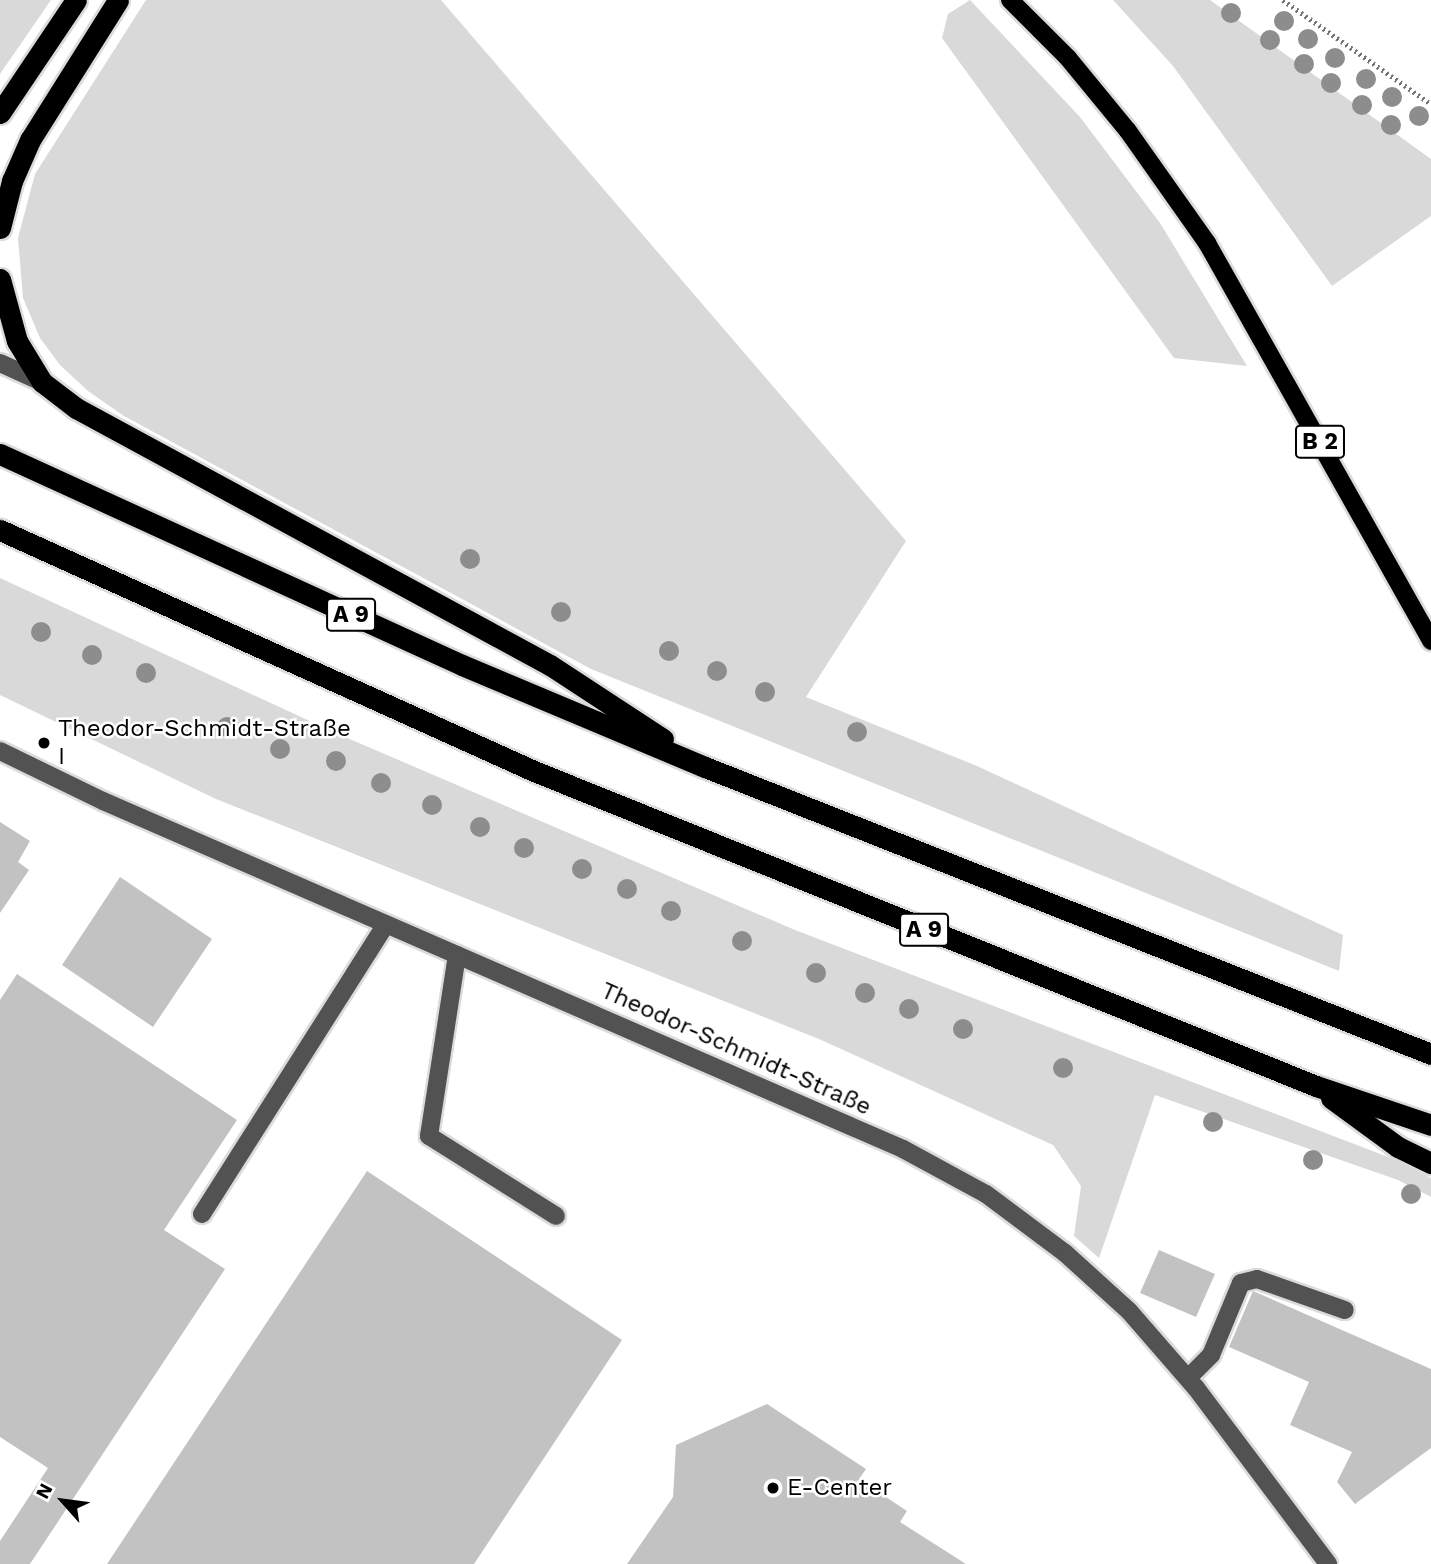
<!DOCTYPE html>
<html>
<head>
<meta charset="utf-8">
<style>
  body { margin:0 }
  #map { position:relative; width:1431px; height:1564px; overflow:hidden; background:#fff; font-family:"Work Sans",sans-serif }
  div>[style] { position:absolute }
  .green>* { inset:0; background:#d9d9d9 }
  .building>* { inset:0; background:#c2c2c2 }
  .path>* { height:4.5px; margin-top:-2.25px; transform-origin:0; background:repeating-linear-gradient(90deg,#747474 0 2px,transparent 0 5.5px) }
  .roads { filter:drop-shadow(2px 0 #dbdbdb) drop-shadow(-2px 0 #dbdbdb) drop-shadow(0 2px #dbdbdb) drop-shadow(0 -2px #dbdbdb) }
  .minor>* { height:18px; margin:-9px; padding:0 9px; transform-origin:9px; border-radius:9px; background:#525252 }
  .major>* { height:18px; margin:-9px; padding:0 9px; transform-origin:9px; border-radius:9px; background:#000 }
  .highway>* { height:21px; margin:-10.5px; padding:0 10.5px; transform-origin:10.5px; border-radius:10.5px; background:#000 }
  .trees>* { width:20px; height:20px; margin:-10px; border-radius:50%; background:#8d8d8d }
  .dots>* { width:19px; height:19px; translate:-50% -50%; box-sizing:border-box; border:4px solid #fff; border-radius:50% }
  span { translate:-50% -50%; white-space:nowrap; text-align:center; line-height:1.15; -webkit-text-stroke:5px #fff; paint-order:stroke }
  .shield-label span { padding:2px 5px; background:#fff; border:2px solid; border-radius:5px; -webkit-text-stroke-width:0 }
  .shield-label { font-size:23px; color:#000; font-weight:700 }
  .poi-label { font-size:24px; color:#000 }
  .left { translate:0 -50%; text-align:left }
  .street-label { font-size:24px; color:#000 }
  .north { position:absolute; left:28px; top:1466px; width:70px; height:70px; -webkit-text-stroke:5px #fff; paint-order:stroke; rotate:298deg; font-size:19px; font-weight:700; line-height:28px; text-align:center; color:#000 }
  .north::after { content:''; display:block; margin:auto; width:24px; height:32px; background:#000; clip-path:polygon(50% 0,100% 100%,50% 72%,0 100%) }
</style>
</head>
<body>
<div id="map">
  <div class="green">
    <i style="clip-path:polygon(0 0,51px 0,0 74px)"></i>
    <i style="clip-path:polygon(146px 0,441px 0,906px 541px,806px 697px,977px 766px,1343px 935px,1339px 971px,591px 669px,124px 416px,88px 391px,60px 365px,40px 338px,23px 298px,18px 238px,35px 174px)"></i>
    <i style="clip-path:polygon(970px 0,1080px 117px,1160px 223px,1247px 366px,1174px 358px,942px 38px,948px 14px)"></i>
    <i style="clip-path:polygon(1113px 0,1210px 0,1431px 159px,1431px 216px,1332px 286px,1173px 66px)"></i>
    <i style="clip-path:polygon(0 578px,338px 734px,795px 930px,1396px 1160px,1431px 1178px,1431px 1197px,1398px 1180px,1155px 1095px,1099px 1258px,1074px 1236px,1081px 1186px,1053px 1145px,819px 1039px,216px 799px,0 695px)"></i>
  </div>
  <div class="building">
    <i style="clip-path:polygon(0 822px,30px 841px,18px 862px,29px 870px,0 913px)"></i>
    <i style="clip-path:polygon(120px 877px,212px 939px,153px 1027px,62px 965px)"></i>
    <i style="clip-path:polygon(17px 974px,237px 1120px,164px 1230px,225px 1269px,30px 1564px,0 1564px,0 1541px,48px 1468px,0 1437px,0 1000px)"></i>
    <i style="clip-path:polygon(367px 1171px,622px 1340px,474px 1564px,107px 1564px)"></i>
    <i style="clip-path:polygon(1159px 1250px,1215px 1274px,1196px 1317px,1140px 1293px)"></i>
    <i style="clip-path:polygon(1253px 1291px,1431px 1369px,1431px 1448px,1355px 1504px,1337px 1482px,1352px 1452px,1290px 1425px,1309px 1382px,1229px 1347px)"></i>
    <i style="clip-path:polygon(767px 1404px,866px 1469px,859px 1479px,907px 1511px,900px 1522px,966px 1564px,627px 1564px,673px 1497px,676px 1445px)"></i>
  </div>
  <div class="path">
    <i style="left:1283px;top:0;width:181px;rotate:35.1deg"></i>
  </div>
  <div class="roads">
    <div class="minor">
      <i style="left:0;top:363px;width:46px;rotate:24.3deg"></i>
      <i style="left:0;top:751px;width:114px;rotate:25.9deg"></i>
      <i style="left:103px;top:801px;width:872px;rotate:23.51deg"></i>
      <i style="left:903px;top:1149px;width:94px;rotate:28.5deg"></i>
      <i style="left:986px;top:1194px;width:99px;rotate:36.8deg"></i>
      <i style="left:1065px;top:1253px;width:86px;rotate:42.2deg"></i>
      <i style="left:1129px;top:1311px;width:102px;rotate:49deg"></i>
      <i style="left:1196px;top:1388px;width:220px;rotate:53.1deg"></i>
      <i style="left:457px;top:955px;width:183px;rotate:98.8deg"></i>
      <i style="left:429px;top:1136px;width:150px;rotate:32.2deg"></i>
      <i style="left:202px;top:1214px;width:343px;rotate:-57.6deg"></i>
      <i style="left:1188px;top:1378px;width:33px;rotate:-45deg"></i>
      <i style="left:1211px;top:1355px;width:78px;rotate:-67.4deg"></i>
      <i style="left:1241px;top:1283px;width:16px;rotate:-14deg"></i>
      <i style="left:1257px;top:1279px;width:93px;rotate:19.4deg"></i>
    </div>
    <div class="major">
      <i style="left:1010px;top:0;width:82px;rotate:45deg"></i>
      <i style="left:1068px;top:58px;width:94px;rotate:50.6deg"></i>
      <i style="left:1128px;top:131px;width:137px;rotate:54.8deg"></i>
      <i style="left:1207px;top:243px;width:457px;rotate:60.6deg"></i>
    </div>
    <div class="highway">
      <i style="left:0;top:113px;width:136px;rotate:-56.1deg"></i>
      <i style="left:0;top:228px;width:49px;rotate:-75.7deg"></i>
      <i style="left:12px;top:181px;width:45px;rotate:-66.3deg"></i>
      <i style="left:30px;top:140px;width:165px;rotate:-57.8deg"></i>
      <i style="left:0;top:279px;width:64px;rotate:74.7deg"></i>
      <i style="left:17px;top:341px;width:48px;rotate:58.6deg"></i>
      <i style="left:42px;top:382px;width:43px;rotate:37.4deg"></i>
      <i style="left:76px;top:408px;width:539px;rotate:28.47deg"></i>
      <i style="left:550px;top:665px;width:135px;rotate:33.2deg"></i>
      <i style="left:0;top:454px;width:508px;rotate:24.55deg"></i>
      <i style="left:462px;top:665px;width:264px;rotate:22.8deg"></i>
      <i style="left:705px;top:767px;width:781px;rotate:21.57deg"></i>
      <i style="left:0;top:530px;width:586px;rotate:24.29deg"></i>
      <i style="left:534px;top:771px;width:843px;rotate:21.94deg"></i>
      <i style="left:1316px;top:1086px;width:121px;rotate:18.7deg"></i>
      <i style="left:1331px;top:1098px;width:83px;rotate:36.2deg"></i>
      <i style="left:1398px;top:1147px;width:37px;rotate:26deg"></i>
    </div>
  </div>
  <div class="trees">
    <i style="left:1231px;top:13px"></i>
    <i style="left:1284px;top:21px"></i>
    <i style="left:1308px;top:39px"></i>
    <i style="left:1270px;top:40px"></i>
    <i style="left:1335px;top:58px"></i>
    <i style="left:1304px;top:64px"></i>
    <i style="left:1366px;top:79px"></i>
    <i style="left:1331px;top:83px"></i>
    <i style="left:1392px;top:97px"></i>
    <i style="left:1362px;top:105px"></i>
    <i style="left:1419px;top:116px"></i>
    <i style="left:1391px;top:125px"></i>
    <i style="left:470px;top:559px"></i>
    <i style="left:561px;top:612px"></i>
    <i style="left:41px;top:632px"></i>
    <i style="left:669px;top:651px"></i>
    <i style="left:92px;top:655px"></i>
    <i style="left:717px;top:671px"></i>
    <i style="left:146px;top:673px"></i>
    <i style="left:765px;top:692px"></i>
    <i style="left:227px;top:727px"></i>
    <i style="left:857px;top:732px"></i>
    <i style="left:280px;top:749px"></i>
    <i style="left:336px;top:761px"></i>
    <i style="left:381px;top:783px"></i>
    <i style="left:432px;top:805px"></i>
    <i style="left:480px;top:827px"></i>
    <i style="left:524px;top:848px"></i>
    <i style="left:582px;top:869px"></i>
    <i style="left:627px;top:889px"></i>
    <i style="left:671px;top:911px"></i>
    <i style="left:742px;top:941px"></i>
    <i style="left:816px;top:973px"></i>
    <i style="left:865px;top:993px"></i>
    <i style="left:909px;top:1009px"></i>
    <i style="left:963px;top:1029px"></i>
    <i style="left:1063px;top:1068px"></i>
    <i style="left:1213px;top:1122px"></i>
    <i style="left:1313px;top:1160px"></i>
    <i style="left:1411px;top:1194px"></i>
  </div>
  <div class="dots">
    <i style="left:44px;top:743px;background:#000"></i>
    <i style="left:773px;top:1488px;background:#000"></i>
  </div>
  <div class="shield-label">
    <span style="left:1320px;top:442px">B 2</span>
    <span style="left:351px;top:615px">A 9</span>
    <span style="left:924px;top:930px">A 9</span>
  </div>
  <div class="poi-label">
    <span class="left" style="left:58px;top:743px">Theodor-Schmidt-Straße<br>I</span>
    <span class="left" style="left:787px;top:1488px">E-Center</span>
  </div>
  <div class="street-label">
    <span style="left:736px;top:1049px;rotate:24deg">Theodor-Schmidt-Straße</span>
  </div>
  <div class="north">N</div>
</div>
</body>
</html>
